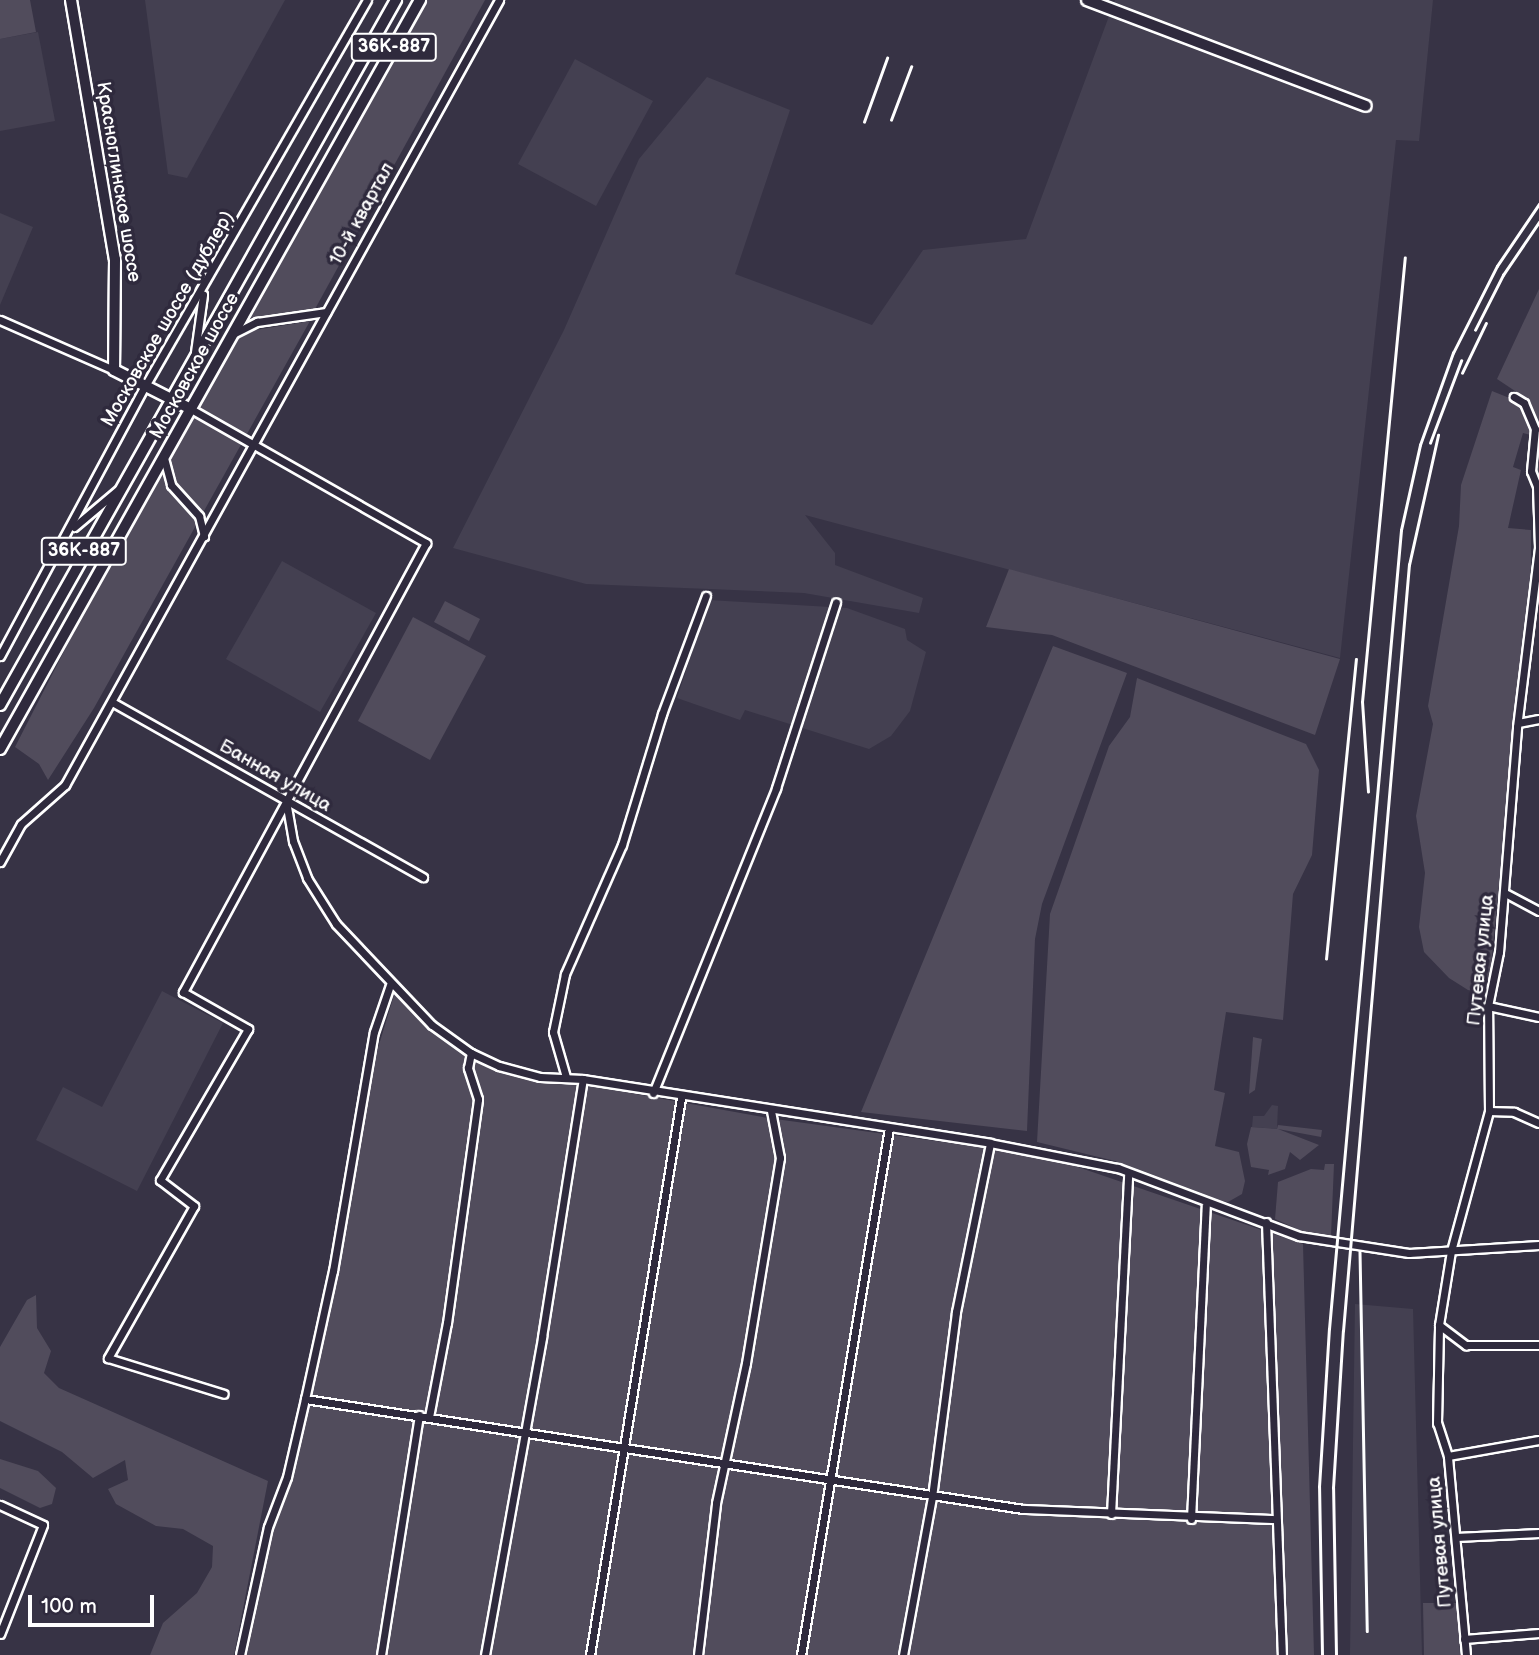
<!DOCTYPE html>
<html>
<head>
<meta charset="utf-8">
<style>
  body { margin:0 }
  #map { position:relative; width:1539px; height:1655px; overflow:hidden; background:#373345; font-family:"Balsamiq Sans",sans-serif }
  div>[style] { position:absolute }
  .built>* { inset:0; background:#444051 }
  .green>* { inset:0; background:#514c5c }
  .roads { filter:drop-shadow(2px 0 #fff) drop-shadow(-2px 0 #fff) drop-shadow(0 2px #fff) drop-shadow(0 -2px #fff) }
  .street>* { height:7px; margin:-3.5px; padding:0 3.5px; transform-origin:3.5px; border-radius:3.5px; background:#2f2a3d }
  .secondary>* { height:10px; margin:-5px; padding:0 5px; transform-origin:5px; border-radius:5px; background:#2f2a3d }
  .primary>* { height:10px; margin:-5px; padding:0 5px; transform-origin:5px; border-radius:5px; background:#2f2a3d }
  .rail>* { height:2.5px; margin:-1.25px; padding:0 1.25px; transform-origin:1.25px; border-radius:1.25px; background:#fff }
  span { translate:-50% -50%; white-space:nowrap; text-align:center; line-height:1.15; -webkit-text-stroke:7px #2f2a3d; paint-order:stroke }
  .shield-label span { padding:2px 5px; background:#2f2a3d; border:2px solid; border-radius:5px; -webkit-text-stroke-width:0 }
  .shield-label { font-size:18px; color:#fff; font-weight:700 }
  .street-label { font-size:19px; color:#fff }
  .scale { position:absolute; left:28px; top:1595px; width:126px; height:32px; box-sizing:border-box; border:4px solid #fff; border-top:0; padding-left:9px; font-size:21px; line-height:24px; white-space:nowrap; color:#fff; -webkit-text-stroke:5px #2f2a3d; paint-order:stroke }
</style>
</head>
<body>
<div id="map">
  <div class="built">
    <i style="clip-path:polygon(145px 0,285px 0,187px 178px,168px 174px)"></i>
    <i style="clip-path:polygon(1115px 0,1433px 0,1419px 141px,1396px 140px,1340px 658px,805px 515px,835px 553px,835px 565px,923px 598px,919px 613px,804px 593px,586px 584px,453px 548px,564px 330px,639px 159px,707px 77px,790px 110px,735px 274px,872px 325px,923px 250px,1026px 239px)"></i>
    <i style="clip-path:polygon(38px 32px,55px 121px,0 131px,0 39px)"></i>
    <i style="clip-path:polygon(575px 59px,653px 101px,596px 206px,518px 164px)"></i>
    <i style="clip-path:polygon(0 213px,33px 227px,0 305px)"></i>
    <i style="clip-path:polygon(282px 561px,376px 613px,320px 712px,226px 659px)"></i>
    <i style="clip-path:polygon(709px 600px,847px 608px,905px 629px,907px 640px,926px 652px,910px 711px,891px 736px,869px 749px,745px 710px,740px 720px,677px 698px)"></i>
    <i style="clip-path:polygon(162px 991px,223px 1023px,137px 1191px,36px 1140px,63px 1087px,102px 1107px)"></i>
    <i style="clip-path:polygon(1272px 1105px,1278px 1106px,1277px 1129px,1252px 1127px,1253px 1116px,1264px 1116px)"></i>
    <i style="clip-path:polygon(1355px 1304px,1413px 1309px,1422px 1655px,1350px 1655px)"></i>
  </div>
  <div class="green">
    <i style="clip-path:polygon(0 0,30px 0,36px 32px,0 39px)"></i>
    <i style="clip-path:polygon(420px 0,485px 0,315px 309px,242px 319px)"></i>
    <i style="clip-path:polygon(1539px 289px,1539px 476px,1535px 470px,1537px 423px,1521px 395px,1497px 379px)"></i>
    <i style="clip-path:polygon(310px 321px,94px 708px,48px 780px,39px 764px,15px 747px,163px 458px,231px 341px,249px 331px)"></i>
    <i style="clip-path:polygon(1492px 391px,1517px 401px,1531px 435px,1523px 433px,1513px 467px,1521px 470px,1508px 528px,1531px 530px,1531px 567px,1488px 995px,1468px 990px,1449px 978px,1424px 952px,1419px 927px,1425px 873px,1416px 816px,1433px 724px,1428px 706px,1459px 526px,1461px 485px)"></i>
    <i style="clip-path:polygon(1009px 569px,1340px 659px,1315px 735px,1052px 635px,986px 627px)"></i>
    <i style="clip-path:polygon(445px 601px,480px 619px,469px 641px,434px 622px)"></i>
    <i style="clip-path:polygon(413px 617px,486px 656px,430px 760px,358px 721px)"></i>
    <i style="clip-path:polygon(1053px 646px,1127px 673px,1042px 904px,1035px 939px,1027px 1131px,861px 1112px)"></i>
    <i style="clip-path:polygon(1137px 678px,1306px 744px,1319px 770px,1312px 855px,1293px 894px,1283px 1020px,1226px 1012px,1214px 1090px,1225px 1093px,1215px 1146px,1239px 1152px,1245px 1181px,1242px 1194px,1228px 1202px,1213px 1200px,1115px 1161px,1037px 1142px,1050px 914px,1109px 746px,1130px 717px)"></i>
    <i style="clip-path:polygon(395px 992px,429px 1028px,470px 1058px,520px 1073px,768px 1118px,987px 1148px,1072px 1165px,1303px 1244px,1314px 1655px,242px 1655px,274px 1517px,295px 1461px,343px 1229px,364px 1094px)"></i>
    <i style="clip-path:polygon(1253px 1037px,1262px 1039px,1255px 1090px,1249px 1094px)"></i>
    <i style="clip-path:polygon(1278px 1125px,1322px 1130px,1321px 1137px,1278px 1129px,1319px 1145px,1300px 1160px,1290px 1152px,1285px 1169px,1268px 1175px,1269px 1170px,1251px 1167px,1247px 1144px,1251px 1127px,1277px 1129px)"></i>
    <i style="clip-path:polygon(1325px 1164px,1334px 1164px,1331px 1236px,1306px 1233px,1275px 1219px,1278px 1182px,1311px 1169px,1324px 1170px)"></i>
    <i style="clip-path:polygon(36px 1295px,37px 1328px,51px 1351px,44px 1373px,59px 1388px,268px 1481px,234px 1655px,150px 1655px,163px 1623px,197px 1593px,212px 1567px,213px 1546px,183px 1529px,156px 1526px,116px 1504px,108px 1489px,128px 1480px,125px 1460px,93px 1478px,62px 1452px,0 1421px,0 1347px,27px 1300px)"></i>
    <i style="clip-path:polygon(0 1459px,38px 1471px,56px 1488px,52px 1504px,40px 1508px,0 1488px)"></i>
    <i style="clip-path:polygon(1423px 1603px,1458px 1603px,1460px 1655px,1424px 1655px)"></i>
  </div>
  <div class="roads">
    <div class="street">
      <i style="left:0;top:320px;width:124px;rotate:23.7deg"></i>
      <i style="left:235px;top:333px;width:25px;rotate:-27deg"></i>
      <i style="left:257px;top:322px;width:70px;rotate:-8.2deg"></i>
      <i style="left:195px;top:352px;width:58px;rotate:-82deg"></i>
      <i style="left:191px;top:409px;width:271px;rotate:29.7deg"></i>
      <i style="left:426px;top:543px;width:511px;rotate:118.42deg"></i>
      <i style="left:183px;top:992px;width:75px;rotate:29.6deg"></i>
      <i style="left:248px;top:1029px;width:175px;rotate:120.2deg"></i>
      <i style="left:160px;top:1180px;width:43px;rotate:37.4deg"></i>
      <i style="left:194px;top:1206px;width:175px;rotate:119.5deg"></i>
      <i style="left:108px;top:1358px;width:121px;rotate:17.2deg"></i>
      <i style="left:164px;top:458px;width:28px;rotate:75deg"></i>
      <i style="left:171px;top:485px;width:42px;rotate:47.9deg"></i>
      <i style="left:199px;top:516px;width:21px;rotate:76deg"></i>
      <i style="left:74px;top:527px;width:57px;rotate:-40.1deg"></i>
      <i style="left:0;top:656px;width:306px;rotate:-61.8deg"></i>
      <i style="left:145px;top:386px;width:445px;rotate:-60.1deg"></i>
      <i style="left:112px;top:702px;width:357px;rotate:29.4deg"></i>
      <i style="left:1518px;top:723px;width:21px;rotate:-11deg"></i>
      <i style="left:286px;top:801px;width:41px;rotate:80.1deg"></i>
      <i style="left:293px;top:841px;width:40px;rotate:69deg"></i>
      <i style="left:307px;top:878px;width:54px;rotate:57.8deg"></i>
      <i style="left:336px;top:924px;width:139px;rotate:46.5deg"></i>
      <i style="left:432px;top:1025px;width:48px;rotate:35.7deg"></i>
      <i style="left:471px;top:1053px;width:31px;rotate:25deg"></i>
      <i style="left:499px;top:1066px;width:42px;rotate:15deg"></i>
      <i style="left:540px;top:1077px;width:43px;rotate:2.7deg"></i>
      <i style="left:583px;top:1079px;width:412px;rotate:8.9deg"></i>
      <i style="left:990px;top:1143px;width:130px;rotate:11.1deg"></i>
      <i style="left:1118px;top:1168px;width:193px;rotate:20.6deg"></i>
      <i style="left:1299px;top:1236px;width:111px;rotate:8.8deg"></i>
      <i style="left:1409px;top:1253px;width:130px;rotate:-3.5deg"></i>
      <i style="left:0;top:862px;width:43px;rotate:-61.1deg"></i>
      <i style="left:21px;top:824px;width:59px;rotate:-41.6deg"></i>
      <i style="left:65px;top:785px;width:897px;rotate:-61.06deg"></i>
      <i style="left:1505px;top:893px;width:38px;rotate:28deg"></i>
      <i style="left:1488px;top:1006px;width:52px;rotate:12.2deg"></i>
      <i style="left:566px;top:1077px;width:47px;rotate:-106.1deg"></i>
      <i style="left:553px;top:1032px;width:59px;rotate:-78.3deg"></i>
      <i style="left:565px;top:974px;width:141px;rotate:-66.2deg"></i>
      <i style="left:622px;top:845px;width:137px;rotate:-73deg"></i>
      <i style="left:662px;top:714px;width:126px;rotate:-69.6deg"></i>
      <i style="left:653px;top:1093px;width:329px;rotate:-68deg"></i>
      <i style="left:776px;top:788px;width:195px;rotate:-72.1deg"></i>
      <i style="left:1489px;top:1111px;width:25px;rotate:2deg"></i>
      <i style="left:1514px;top:1112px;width:27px;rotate:24deg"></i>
      <i style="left:1266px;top:1222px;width:433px;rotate:87.9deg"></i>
      <i style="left:1439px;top:1325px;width:34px;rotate:37deg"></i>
      <i style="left:1466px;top:1345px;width:73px"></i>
      <i style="left:305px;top:1399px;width:726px;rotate:8.71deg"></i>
      <i style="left:1023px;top:1509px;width:251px;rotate:2.3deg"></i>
      <i style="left:429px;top:1417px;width:96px;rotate:-79.2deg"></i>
      <i style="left:447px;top:1323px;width:226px;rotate:-82.1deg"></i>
      <i style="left:478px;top:1099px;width:33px;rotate:-108deg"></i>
      <i style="left:468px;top:1068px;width:15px;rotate:-79deg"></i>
      <i style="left:1448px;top:1456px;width:92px;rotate:-10deg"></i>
      <i style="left:0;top:1505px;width:47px;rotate:24.9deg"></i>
      <i style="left:43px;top:1525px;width:117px;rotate:111.5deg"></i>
      <i style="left:1111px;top:1514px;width:341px;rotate:-87.1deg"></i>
      <i style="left:1191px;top:1519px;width:314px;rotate:-87.3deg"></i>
      <i style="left:1456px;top:1537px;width:83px;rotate:-2.8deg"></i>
      <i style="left:1464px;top:1639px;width:75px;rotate:-4.6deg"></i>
      <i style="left:240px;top:1655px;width:131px;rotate:-77.7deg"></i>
      <i style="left:268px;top:1527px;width:53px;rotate:-69.2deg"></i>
      <i style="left:287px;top:1477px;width:80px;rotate:-77deg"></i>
      <i style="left:305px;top:1399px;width:131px;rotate:-77.7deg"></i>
      <i style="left:333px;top:1271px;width:242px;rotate:-80.3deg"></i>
      <i style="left:374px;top:1032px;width:50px;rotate:-71.2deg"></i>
      <i style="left:381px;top:1655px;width:243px;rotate:-81deg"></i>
      <i style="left:485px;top:1655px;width:323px;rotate:-79.8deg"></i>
      <i style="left:542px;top:1337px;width:261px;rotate:-81deg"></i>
      <i style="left:590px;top:1655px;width:564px;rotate:-80.72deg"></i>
      <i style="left:698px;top:1655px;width:153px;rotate:-83.2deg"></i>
      <i style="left:716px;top:1503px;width:143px;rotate:-77.9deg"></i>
      <i style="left:746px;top:1363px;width:208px;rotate:-80.6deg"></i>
      <i style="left:780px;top:1158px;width:48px;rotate:-100.8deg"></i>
      <i style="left:801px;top:1655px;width:534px;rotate:-80.52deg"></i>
      <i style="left:903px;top:1655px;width:161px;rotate:-79.6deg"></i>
      <i style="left:932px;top:1497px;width:187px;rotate:-82.6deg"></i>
      <i style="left:956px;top:1312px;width:172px;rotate:-78.6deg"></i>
      <i style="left:1466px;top:1655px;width:200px;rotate:-95.2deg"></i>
      <i style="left:1448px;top:1456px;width:35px;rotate:-108deg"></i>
      <i style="left:1437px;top:1423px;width:98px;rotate:-88.8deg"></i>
      <i style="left:1439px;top:1325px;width:75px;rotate:-80.8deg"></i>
      <i style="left:1451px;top:1251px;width:145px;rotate:-74.8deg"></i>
      <i style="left:1489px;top:1111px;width:105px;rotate:-90.5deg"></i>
      <i style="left:1488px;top:1006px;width:55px;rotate:-78.5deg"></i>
      <i style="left:1499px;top:952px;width:226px;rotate:-85.4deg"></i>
      <i style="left:1517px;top:727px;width:181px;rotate:-83deg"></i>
      <i style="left:1539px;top:547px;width:61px;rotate:-91.9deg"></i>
      <i style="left:1537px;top:486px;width:16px;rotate:-112deg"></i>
      <i style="left:1531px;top:471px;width:42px;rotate:-84.6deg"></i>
      <i style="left:1535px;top:429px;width:28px;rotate:-113deg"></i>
      <i style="left:1524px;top:403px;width:12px;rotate:-149deg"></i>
    </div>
    <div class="secondary">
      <i style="left:1087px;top:0;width:298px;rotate:20.8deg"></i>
    </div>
    <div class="primary">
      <i style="left:71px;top:0;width:263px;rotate:80.4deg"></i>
      <i style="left:115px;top:259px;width:111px;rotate:90.5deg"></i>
      <i style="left:114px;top:370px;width:86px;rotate:26.9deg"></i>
      <i style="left:0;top:705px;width:809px;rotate:-60.68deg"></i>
      <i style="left:0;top:749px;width:859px;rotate:-60.72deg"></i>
    </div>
  </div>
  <div class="rail">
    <i style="left:891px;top:120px;width:57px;rotate:-69.3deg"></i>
    <i style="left:864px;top:122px;width:68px;rotate:-70.2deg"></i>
    <i style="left:1475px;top:330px;width:62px;rotate:-63deg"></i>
    <i style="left:1503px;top:275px;width:64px;rotate:-55.8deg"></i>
    <i style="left:1462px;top:373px;width:55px;rotate:-64.4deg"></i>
    <i style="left:1430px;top:443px;width:88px;rotate:-69.3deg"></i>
    <i style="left:1368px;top:792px;width:90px;rotate:-93.8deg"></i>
    <i style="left:1362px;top:702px;width:446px;rotate:-84.5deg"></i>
    <i style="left:1326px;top:959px;width:301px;rotate:-84.3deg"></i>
    <i style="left:1360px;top:1252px;width:379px;rotate:88.9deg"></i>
    <i style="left:1322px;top:1655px;width:168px;rotate:-91deg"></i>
    <i style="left:1319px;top:1487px;width:158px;rotate:-86.4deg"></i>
    <i style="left:1329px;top:1329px;width:802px;rotate:-84.85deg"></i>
    <i style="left:1401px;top:530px;width:87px;rotate:-77.4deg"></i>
    <i style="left:1420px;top:445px;width:98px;rotate:-70.3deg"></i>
    <i style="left:1453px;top:353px;width:97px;rotate:-63.2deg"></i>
    <i style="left:1497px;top:266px;width:75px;rotate:-55.9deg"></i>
    <i style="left:1336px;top:1655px;width:167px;rotate:-91deg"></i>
    <i style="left:1333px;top:1488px;width:157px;rotate:-86.4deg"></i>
    <i style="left:1343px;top:1331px;width:769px;rotate:-85.08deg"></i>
    <i style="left:1409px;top:565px;width:133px;rotate:-77.4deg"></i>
  </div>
  <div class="shield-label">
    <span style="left:394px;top:47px">36К-887</span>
    <span style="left:84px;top:551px">36К-887</span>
  </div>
  <div class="street-label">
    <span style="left:118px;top:182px;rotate:81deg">Красноглинское шоссе</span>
    <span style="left:362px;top:214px;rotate:-61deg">10-й квартал</span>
    <span style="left:168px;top:319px;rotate:-60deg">Московское шоссе (дублер)</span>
    <span style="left:195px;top:366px;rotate:-61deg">Московское шоссе</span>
    <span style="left:275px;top:776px;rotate:30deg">Банная улица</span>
    <span style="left:1481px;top:960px;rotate:-84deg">Путевая улица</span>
    <span style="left:1440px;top:1542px;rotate:-95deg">Путевая улица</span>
  </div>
  <div class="scale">100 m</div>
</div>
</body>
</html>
